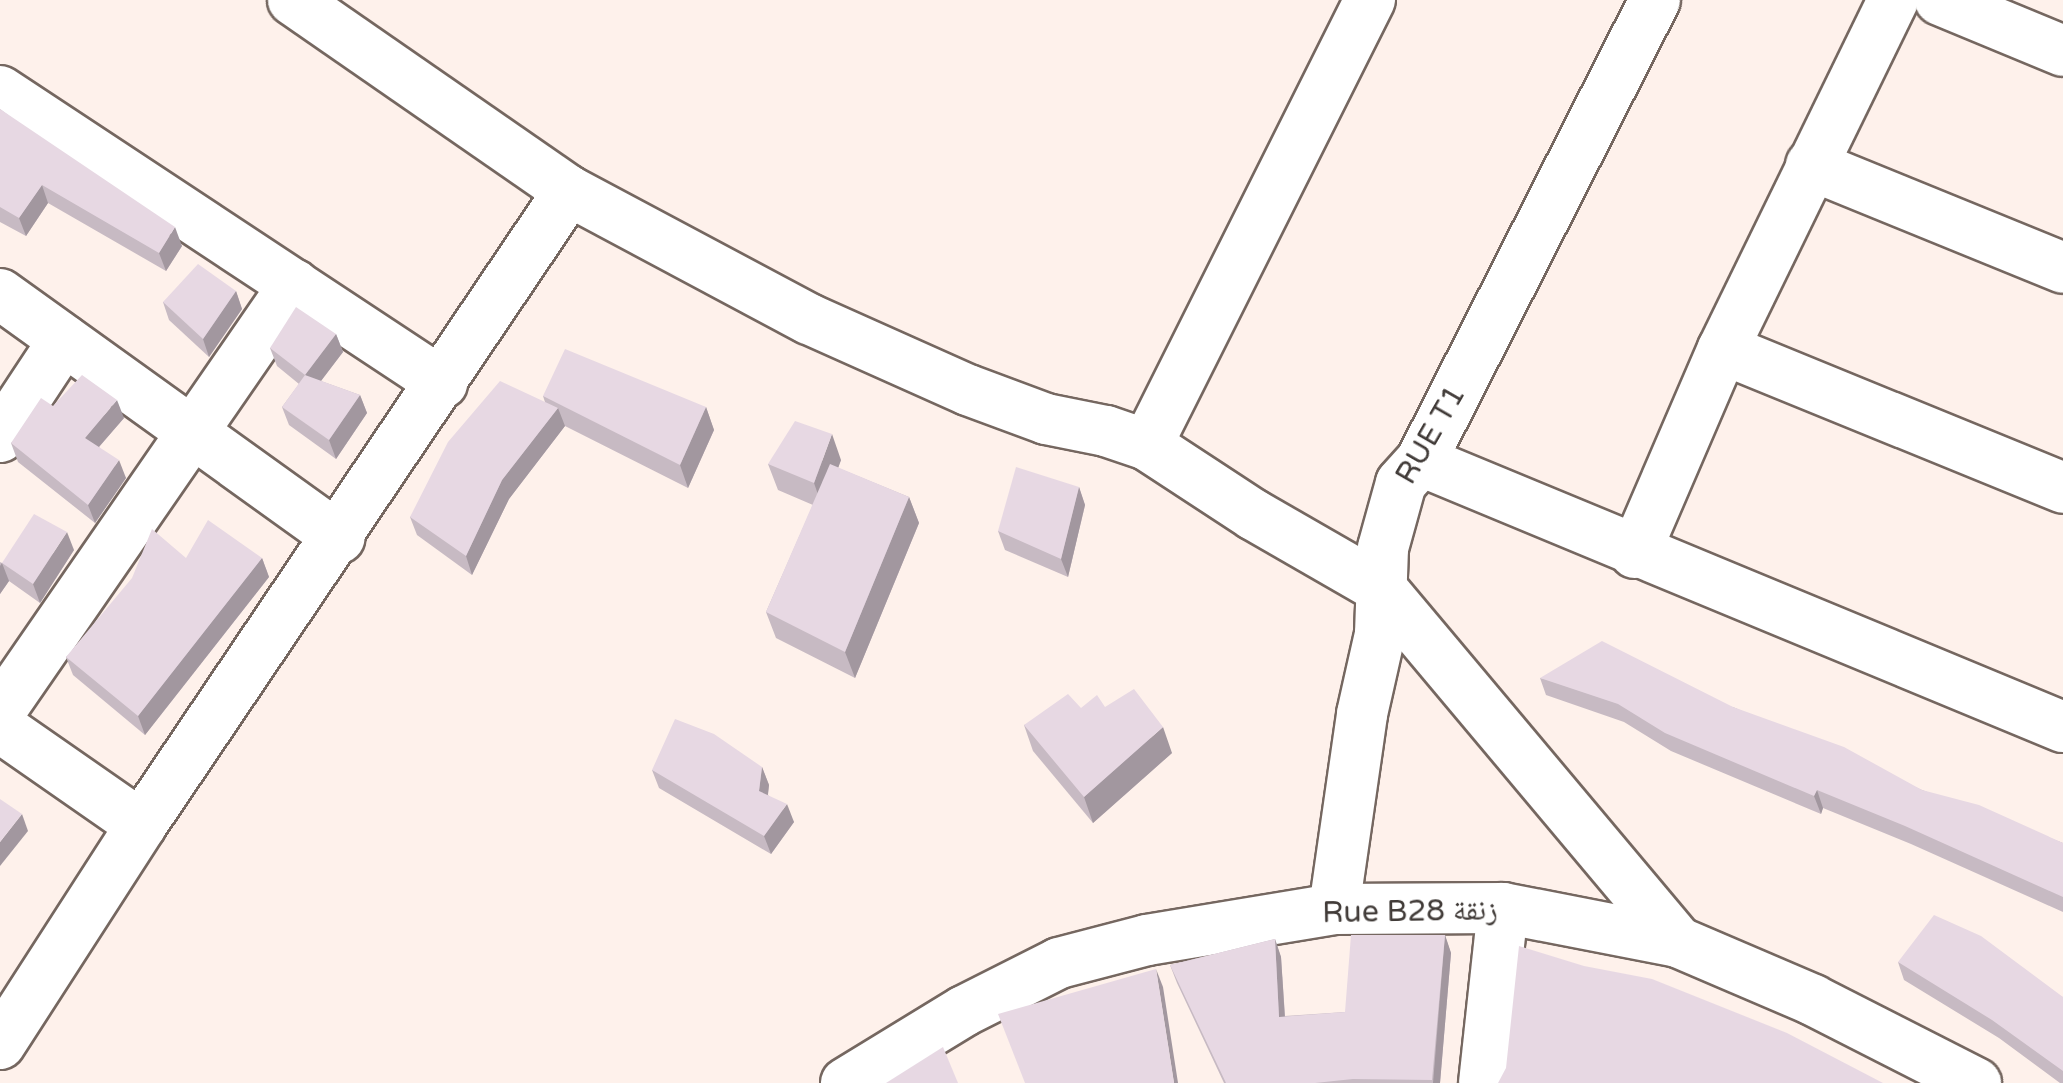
<!DOCTYPE html>
<html>
<head>
<meta charset="utf-8">
<style>
  body { margin:0 }
  #map { position:relative; width:2063px; height:1083px; overflow:hidden; background:#fef1eb; font-family:"Varela Round","Noto Naskh Arabic",sans-serif }
  div>[style] { position:absolute }
  .roads { filter:drop-shadow(2px 0 #756760) drop-shadow(-2px 0 #756760) drop-shadow(0 2px #756760) drop-shadow(0 -2px #756760) }
  .minor>* { height:50px; margin:-25px; padding:0 25px; transform-origin:25px; border-radius:25px; background:#fff }
  .wall>* { inset:0; background:#c7bac3 }
  .shaded-wall>* { inset:0; background:#a2979f }
  .building>* { inset:0; background:#e7d8e3 }
  span { translate:-50% -50%; white-space:nowrap; text-align:center; line-height:1.15; -webkit-text-stroke:9px #fff; paint-order:stroke }
  .street-label { font-size:30px; color:#413b38 }
</style>
</head>
<body>
<div id="map">
  <div class="roads">
    <div class="minor">
      <i style="left:293px;top:0;width:336px;rotate:34.7deg"></i>
      <i style="left:569px;top:191px;width:272px;rotate:28.1deg"></i>
      <i style="left:809px;top:319px;width:174px;rotate:24.1deg"></i>
      <i style="left:968px;top:390px;width:83px;rotate:20.4deg"></i>
      <i style="left:1046px;top:419px;width:61px;rotate:11.3deg"></i>
      <i style="left:1106px;top:431px;width:43px;rotate:18.9deg"></i>
      <i style="left:1147px;top:445px;width:128px;rotate:33.2deg"></i>
      <i style="left:1254px;top:515px;width:146px;rotate:29.9deg"></i>
      <i style="left:1381px;top:588px;width:462px;rotate:50deg"></i>
      <i style="left:1940px;top:0;width:133px;rotate:22.5deg"></i>
      <i style="left:0;top:91px;width:530px;rotate:33.45deg"></i>
      <i style="left:1811px;top:165px;width:272px;rotate:22.2deg"></i>
      <i style="left:0;top:294px;width:418px;rotate:35.7deg"></i>
      <i style="left:1723px;top:349px;width:367px;rotate:22.2deg"></i>
      <i style="left:0;top:437px;width:116px;rotate:-56.6deg"></i>
      <i style="left:1147px;top:445px;width:498px;rotate:-63.4deg"></i>
      <i style="left:1421px;top:461px;width:695px;rotate:22.51deg"></i>
      <i style="left:1635px;top:553px;width:222px;rotate:-66.7deg"></i>
      <i style="left:1723px;top:349px;width:388px;rotate:-64deg"></i>
      <i style="left:0;top:711px;width:518px;rotate:-55.39deg"></i>
      <i style="left:0;top:727px;width:172px;rotate:34.8deg"></i>
      <i style="left:1334px;top:909px;width:197px;rotate:-81.8deg"></i>
      <i style="left:1362px;top:714px;width:82px;rotate:-77.3deg"></i>
      <i style="left:1380px;top:634px;width:86px;rotate:-88deg"></i>
      <i style="left:1383px;top:548px;width:67px;rotate:-74.5deg"></i>
      <i style="left:1401px;top:483px;width:30px;rotate:-48deg"></i>
      <i style="left:1421px;top:461px;width:517px;rotate:-63.09deg"></i>
      <i style="left:0;top:1044px;width:260px;rotate:-57.2deg"></i>
      <i style="left:141px;top:825px;width:765px;rotate:-55.98deg"></i>
      <i style="left:846px;top:1083px;width:138px;rotate:-31.4deg"></i>
      <i style="left:964px;top:1011px;width:106px;rotate:-26.8deg"></i>
      <i style="left:1059px;top:963px;width:91px;rotate:-14.6deg"></i>
      <i style="left:1147px;top:940px;width:190px;rotate:-9.4deg"></i>
      <i style="left:1334px;top:909px;width:169px;rotate:-0.3deg"></i>
      <i style="left:1503px;top:908px;width:178px;rotate:11deg"></i>
      <i style="left:1678px;top:942px;width:147px;rotate:23.2deg"></i>
      <i style="left:1813px;top:1000px;width:183px;rotate:27deg"></i>
      <i style="left:1484px;top:1083px;width:176px;rotate:-83.8deg"></i>
    </div>
  </div>
  <div class="wall">
    <i style="clip-path:polygon(0 109px,182px 246px,166px 271px,48px 203px,26px 236px,0 222px)"></i>
    <i style="clip-path:polygon(236px 291px,242px 309px,209px 357px,169px 320px,163px 302px)"></i>
    <i style="clip-path:polygon(336px 334px,343px 352px,321px 381px,360px 395px,367px 413px,336px 459px,289px 425px,282px 407px,299px 384px,277px 366px,270px 348px)"></i>
    <i style="clip-path:polygon(543px 396px,706px 407px,714px 430px,688px 488px,565px 426px,509px 499px,472px 575px,417px 535px,410px 517px,545px 402px)"></i>
    <i style="clip-path:polygon(53px 406px,124px 418px,99px 447px,126px 478px,95px 523px,18px 462px,11px 443px)"></i>
    <i style="clip-path:polygon(841px 460px,838px 468px,909px 497px,919px 523px,855px 678px,776px 638px,766px 612px,813px 505px,778px 490px,768px 464px)"></i>
    <i style="clip-path:polygon(1079px 487px,1085px 505px,1068px 577px,1005px 550px,998px 531px)"></i>
    <i style="clip-path:polygon(74px 550px,40px 603px,9px 581px,0 594px,0 562px,2px 563px)"></i>
    <i style="clip-path:polygon(186px 558px,262px 558px,269px 577px,145px 735px,73px 675px,66px 657px)"></i>
    <i style="clip-path:polygon(1540px 678px,1733px 707px,1922px 790px,2063px 843px,2063px 912px,1911px 844px,1823px 808px,1821px 814px,1671px 751px,1624px 722px,1546px 695px)"></i>
    <i style="clip-path:polygon(1105px 707px,1172px 753px,1093px 823px,1033px 751px,1024px 725px,1081px 708px)"></i>
    <i style="clip-path:polygon(762px 767px,769px 785px,768px 795px,794px 822px,771px 854px,659px 788px,652px 770px)"></i>
    <i style="clip-path:polygon(1445px 935px,1451px 953px,1440px 1083px,1224px 1083px,1177px 983px,1170px 965px,1275px 939px,1281px 957px,1285px 1016px,1345px 1012px)"></i>
    <i style="clip-path:polygon(1898px 962px,2063px 997px,2063px 1083px,2060px 1083px,1999px 1038px,1904px 980px)"></i>
  </div>
  <div class="shaded-wall">
    <i style="clip-path:polygon(42px 185px,48px 203px,26px 236px,19px 218px)"></i>
    <i style="clip-path:polygon(175px 227px,182px 246px,166px 271px,159px 253px)"></i>
    <i style="clip-path:polygon(236px 291px,242px 309px,209px 357px,203px 339px)"></i>
    <i style="clip-path:polygon(336px 334px,343px 352px,311px 394px,305px 375px)"></i>
    <i style="clip-path:polygon(360px 395px,367px 413px,336px 459px,329px 440px)"></i>
    <i style="clip-path:polygon(117px 400px,124px 418px,91px 456px,85px 438px)"></i>
    <i style="clip-path:polygon(706px 407px,714px 430px,688px 488px,680px 465px)"></i>
    <i style="clip-path:polygon(558px 408px,565px 426px,509px 499px,472px 575px,466px 556px,502px 480px)"></i>
    <i style="clip-path:polygon(832px 434px,841px 460px,823px 509px,814px 483px)"></i>
    <i style="clip-path:polygon(119px 460px,126px 478px,95px 523px,88px 505px)"></i>
    <i style="clip-path:polygon(1079px 487px,1085px 505px,1068px 577px,1061px 559px)"></i>
    <i style="clip-path:polygon(909px 497px,919px 523px,855px 678px,845px 652px)"></i>
    <i style="clip-path:polygon(67px 532px,74px 550px,40px 603px,33px 584px)"></i>
    <i style="clip-path:polygon(262px 558px,269px 577px,145px 735px,138px 716px)"></i>
    <i style="clip-path:polygon(2px 563px,9px 581px,0 594px,0 566px)"></i>
    <i style="clip-path:polygon(1163px 727px,1172px 753px,1093px 823px,1084px 797px)"></i>
    <i style="clip-path:polygon(762px 767px,769px 785px,766px 809px,759px 791px)"></i>
    <i style="clip-path:polygon(1817px 790px,1823px 808px,1821px 814px,1814px 796px)"></i>
    <i style="clip-path:polygon(787px 804px,794px 822px,771px 854px,764px 836px)"></i>
    <i style="clip-path:polygon(22px 814px,28px 831px,0 866px,0 842px)"></i>
    <i style="clip-path:polygon(1445px 935px,1451px 953px,1440px 1083px,1433px 1083px)"></i>
    <i style="clip-path:polygon(1275px 939px,1281px 957px,1286px 1035px,1279px 1017px)"></i>
    <i style="clip-path:polygon(1156px 969px,1163px 987px,1178px 1083px,1174px 1083px)"></i>
  </div>
  <div class="building">
    <i style="clip-path:polygon(0 109px,175px 227px,159px 253px,42px 185px,19px 218px,0 207px)"></i>
    <i style="clip-path:polygon(198px 264px,236px 291px,203px 339px,163px 302px)"></i>
    <i style="clip-path:polygon(296px 307px,336px 334px,305px 375px,270px 348px)"></i>
    <i style="clip-path:polygon(565px 349px,706px 407px,680px 465px,543px 396px)"></i>
    <i style="clip-path:polygon(82px 375px,117px 400px,85px 438px,119px 460px,88px 505px,11px 443px,41px 398px,53px 406px)"></i>
    <i style="clip-path:polygon(305px 375px,360px 395px,329px 440px,282px 407px)"></i>
    <i style="clip-path:polygon(500px 381px,558px 408px,502px 480px,466px 556px,410px 517px,448px 442px)"></i>
    <i style="clip-path:polygon(795px 421px,832px 434px,814px 483px,768px 464px)"></i>
    <i style="clip-path:polygon(830px 464px,909px 497px,845px 652px,766px 612px)"></i>
    <i style="clip-path:polygon(1016px 467px,1079px 487px,1061px 559px,998px 531px)"></i>
    <i style="clip-path:polygon(34px 514px,67px 532px,33px 584px,2px 563px)"></i>
    <i style="clip-path:polygon(208px 520px,262px 558px,138px 716px,66px 657px,132px 578px,152px 529px,186px 558px)"></i>
    <i style="clip-path:polygon(1602px 641px,1733px 707px,1844px 747px,1922px 790px,1979px 805px,2063px 843px,2063px 897px,1905px 826px,1817px 790px,1814px 796px,1665px 733px,1618px 704px,1540px 678px)"></i>
    <i style="clip-path:polygon(1134px 689px,1163px 727px,1084px 797px,1024px 725px,1068px 694px,1081px 708px,1097px 695px,1105px 707px)"></i>
    <i style="clip-path:polygon(675px 719px,714px 734px,762px 767px,759px 791px,787px 804px,764px 836px,652px 770px)"></i>
    <i style="clip-path:polygon(0 799px,22px 814px,0 842px)"></i>
    <i style="clip-path:polygon(1934px 915px,1981px 936px,2063px 997px,2063px 1071px,1992px 1020px,1898px 962px)"></i>
    <i style="clip-path:polygon(1351px 935px,1445px 935px,1432px 1080px,1353px 1079px,1315px 1083px,1226px 1083px,1170px 965px,1275px 939px,1279px 1017px,1345px 1012px)"></i>
    <i style="clip-path:polygon(1519px 946px,1584px 966px,1652px 979px,1787px 1033px,1883px 1083px,1498px 1083px,1506px 1068px)"></i>
    <i style="clip-path:polygon(1156px 969px,1174px 1083px,1025px 1083px,998px 1014px)"></i>
    <i style="clip-path:polygon(943px 1047px,958px 1083px,886px 1083px)"></i>
  </div>
  <div class="street-label">
    <span style="left:1431px;top:435px;rotate:-60deg">RUE T1</span>
    <span style="left:1410px;top:912px;rotate:-1deg">Rue B28 زنقة</span>
  </div>
</div>
</body>
</html>
